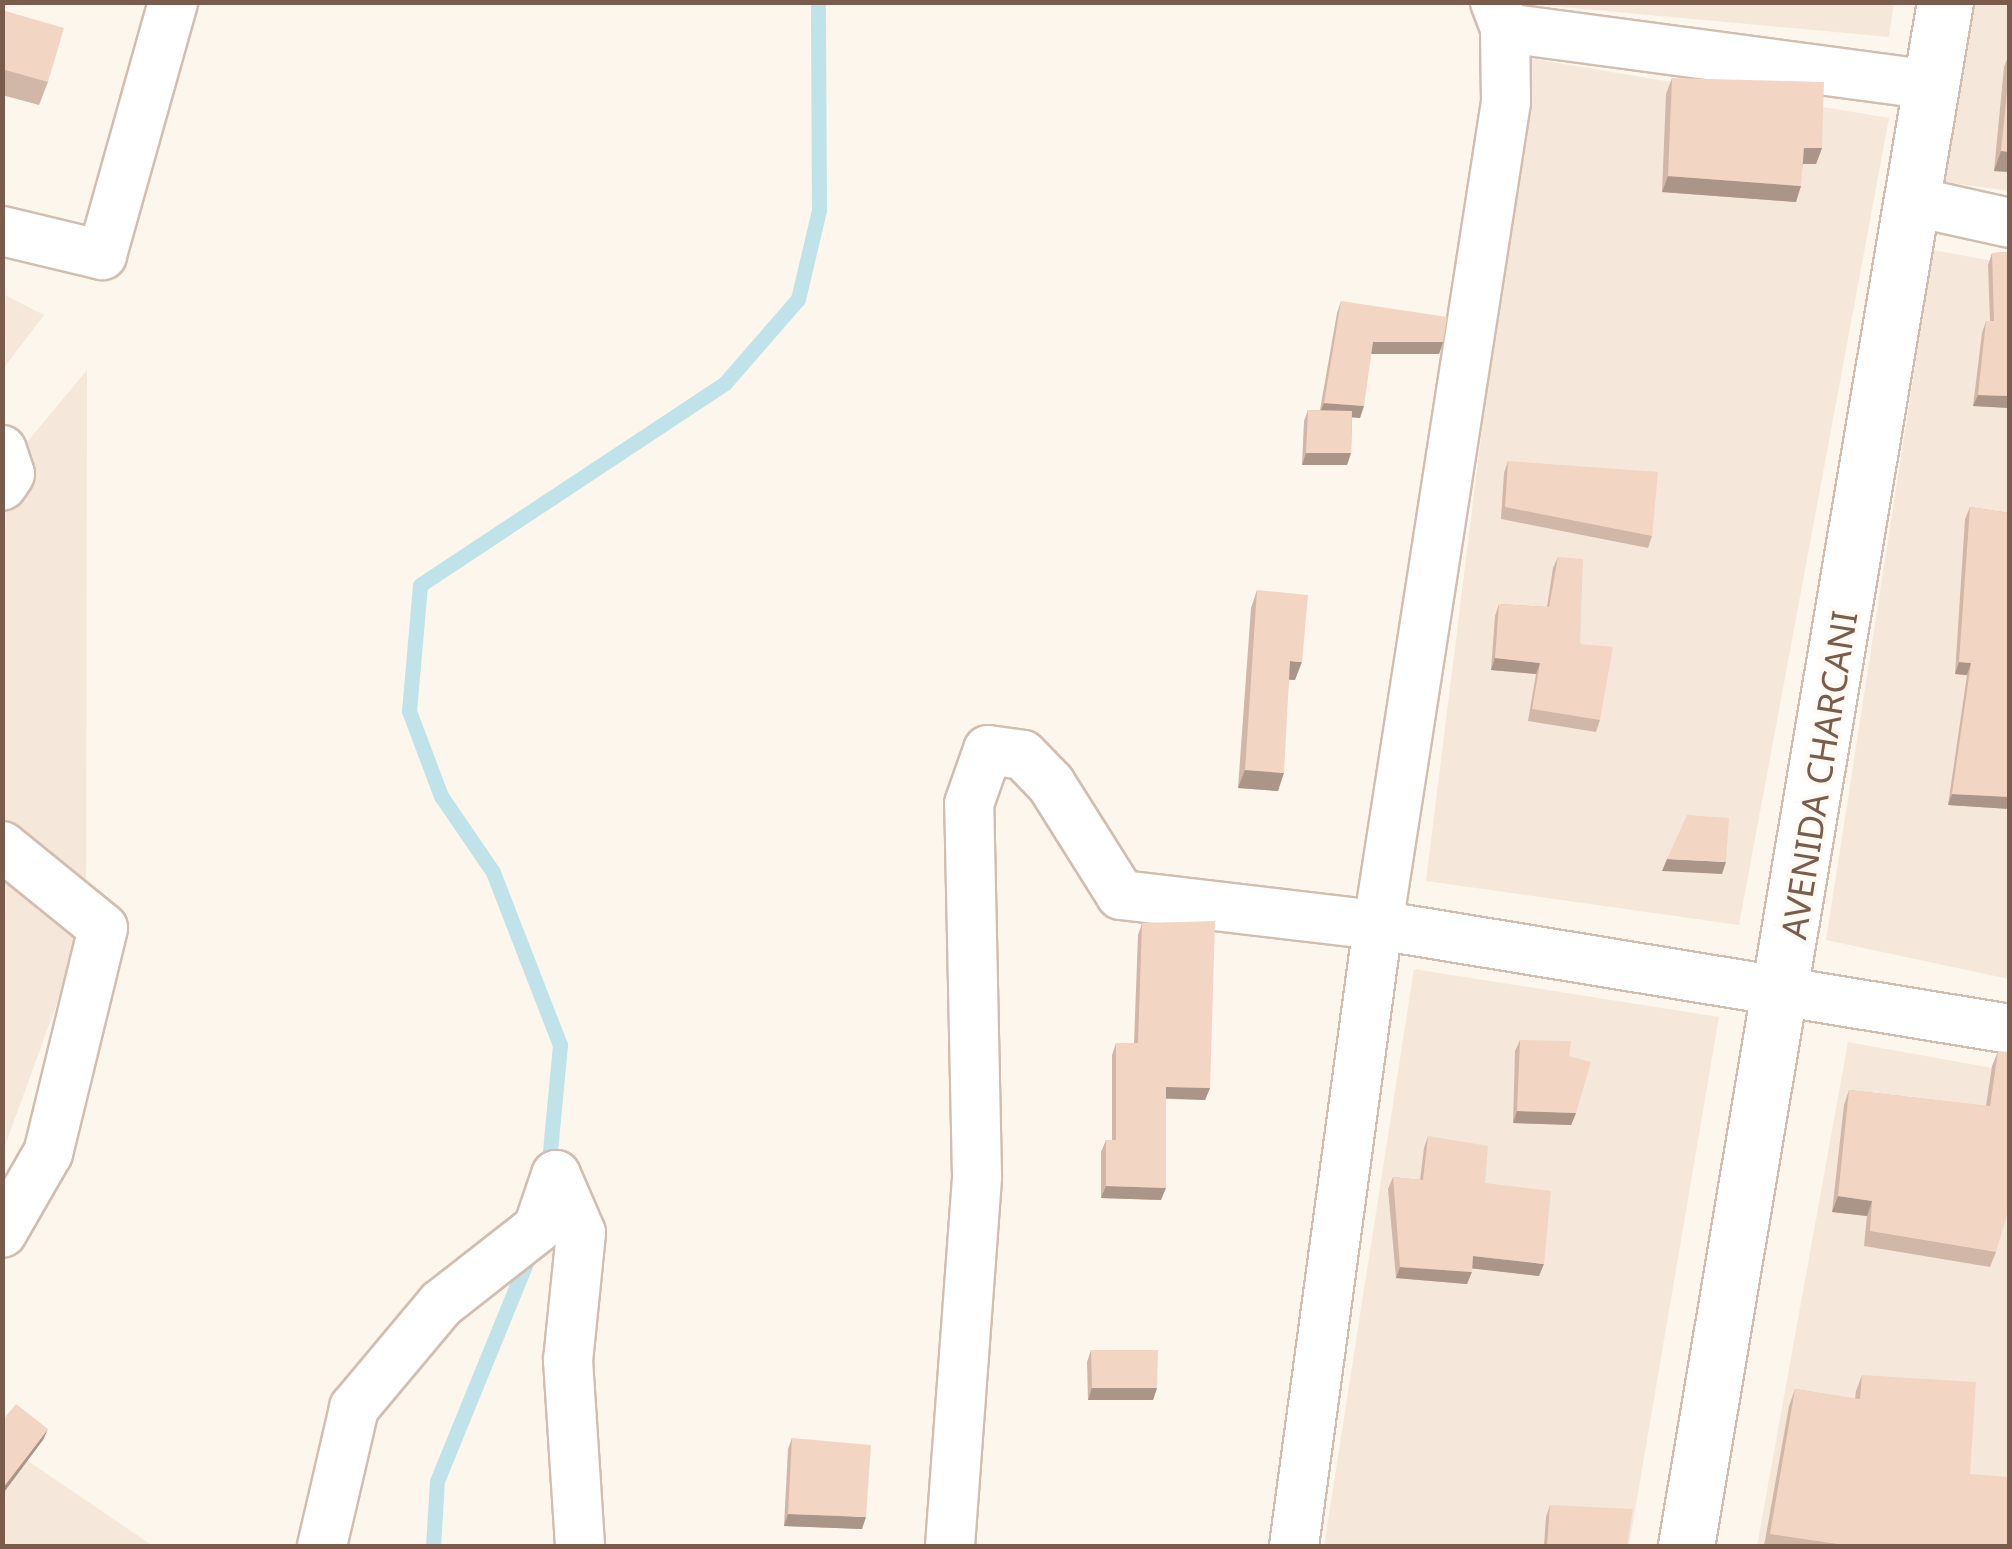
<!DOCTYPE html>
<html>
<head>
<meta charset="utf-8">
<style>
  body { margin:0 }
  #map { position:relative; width:2012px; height:1549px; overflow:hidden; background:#fdf6ec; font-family:"Noto Sans",sans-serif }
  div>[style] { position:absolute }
  .residential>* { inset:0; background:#f5e8da }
  .stream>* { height:15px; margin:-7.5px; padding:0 7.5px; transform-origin:7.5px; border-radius:7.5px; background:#bfe3e8 }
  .roads { filter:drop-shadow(2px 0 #d1beb0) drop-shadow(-2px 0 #d1beb0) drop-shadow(0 2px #d1beb0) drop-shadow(0 -2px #d1beb0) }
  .street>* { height:48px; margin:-24px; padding:0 24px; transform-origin:24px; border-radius:24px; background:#fff }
  .secondary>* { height:55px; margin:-27.5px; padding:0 27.5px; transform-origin:27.5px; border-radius:27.5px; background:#fff }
  .wall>* { inset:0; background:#d1b7a8 }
  .shaded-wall>* { inset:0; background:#aa9588 }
  .building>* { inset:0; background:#f3d5c3 }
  span { translate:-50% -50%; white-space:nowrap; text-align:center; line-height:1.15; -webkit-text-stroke:8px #fffaf3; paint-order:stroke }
  .street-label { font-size:35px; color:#7a5c4d }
  .frame { position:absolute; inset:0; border:5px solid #7a5c4d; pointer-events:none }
</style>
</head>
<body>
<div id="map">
  <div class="residential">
    <i style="clip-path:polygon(1518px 3px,1894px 3px,1889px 37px)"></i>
    <i style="clip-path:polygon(1970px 3px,2009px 3px,2009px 191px,1945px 182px)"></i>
    <i style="clip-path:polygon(1528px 58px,1889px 118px,1739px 925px,1426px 881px)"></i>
    <i style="clip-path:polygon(1933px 250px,2009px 264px,2009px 979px,1826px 940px)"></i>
    <i style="clip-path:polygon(3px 294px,44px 315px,3px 369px)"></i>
    <i style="clip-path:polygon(87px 370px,86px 924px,3px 1151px,3px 471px)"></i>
    <i style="clip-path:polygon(1414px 969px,1719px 1017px,1629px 1546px,1324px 1546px)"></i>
    <i style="clip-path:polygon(1848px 1042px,2009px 1071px,2009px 1546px,1757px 1546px)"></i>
    <i style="clip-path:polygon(3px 1444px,153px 1546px,3px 1546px)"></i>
  </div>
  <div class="stream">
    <i style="left:548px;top:1172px;width:128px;rotate:-84.6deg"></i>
    <i style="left:560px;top:1045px;width:186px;rotate:-111.2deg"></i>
    <i style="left:493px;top:872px;width:92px;rotate:-124.4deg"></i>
    <i style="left:441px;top:796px;width:91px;rotate:-110.6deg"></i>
    <i style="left:409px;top:711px;width:126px;rotate:-85deg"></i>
    <i style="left:420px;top:585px;width:366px;rotate:-33.5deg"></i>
    <i style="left:725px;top:383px;width:111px;rotate:-49deg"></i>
    <i style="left:798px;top:299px;width:91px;rotate:-76.7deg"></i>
    <i style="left:819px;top:210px;width:208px;rotate:-90.3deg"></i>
    <i style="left:433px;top:1546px;width:65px;rotate:-86.5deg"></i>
    <i style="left:437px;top:1481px;width:252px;rotate:-67.8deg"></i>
  </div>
  <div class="roads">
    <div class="street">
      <i style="left:1505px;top:28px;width:433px;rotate:7.6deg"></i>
      <i style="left:1915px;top:202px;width:97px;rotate:12.5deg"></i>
      <i style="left:2px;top:231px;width:103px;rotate:13.5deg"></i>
      <i style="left:102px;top:255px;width:263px;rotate:-74.3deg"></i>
      <i style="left:2px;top:450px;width:25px;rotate:72deg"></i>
      <i style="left:10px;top:474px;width:14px;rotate:124deg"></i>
      <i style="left:2px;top:846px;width:130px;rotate:39.1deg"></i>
      <i style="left:103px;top:928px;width:232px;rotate:103.7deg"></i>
      <i style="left:48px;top:1153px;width:92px;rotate:119.9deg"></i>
      <i style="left:322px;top:1546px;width:142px;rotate:-76.9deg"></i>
      <i style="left:354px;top:1408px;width:136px;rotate:-50.1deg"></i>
      <i style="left:441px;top:1304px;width:123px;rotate:-38.1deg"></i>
      <i style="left:538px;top:1228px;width:56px;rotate:-71.2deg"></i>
      <i style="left:556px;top:1175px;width:63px;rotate:66.7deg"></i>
      <i style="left:581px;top:1233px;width:128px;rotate:95.8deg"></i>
      <i style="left:568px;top:1360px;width:186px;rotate:86.3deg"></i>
      <i style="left:950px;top:1546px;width:371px;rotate:-85.8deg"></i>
      <i style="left:977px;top:1176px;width:372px;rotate:-91.2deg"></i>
      <i style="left:969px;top:804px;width:57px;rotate:-70.6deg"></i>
      <i style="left:988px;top:750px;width:35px;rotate:8deg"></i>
      <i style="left:1023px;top:755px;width:40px;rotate:46deg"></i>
      <i style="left:1051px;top:784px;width:131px;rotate:57.8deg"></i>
      <i style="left:1121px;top:895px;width:259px;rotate:6.7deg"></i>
      <i style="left:1378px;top:925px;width:640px;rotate:9.34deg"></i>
      <i style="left:1294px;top:1546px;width:627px;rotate:-82.3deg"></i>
      <i style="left:1378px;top:925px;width:833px;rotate:-81.16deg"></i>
      <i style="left:1506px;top:102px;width:74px;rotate:-90.8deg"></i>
      <i style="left:1505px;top:28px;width:28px;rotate:-111deg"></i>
    </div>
    <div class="secondary">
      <i style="left:1686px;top:1546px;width:1566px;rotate:-80.48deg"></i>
    </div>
  </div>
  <div class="wall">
    <i style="clip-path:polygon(2px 10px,48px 82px,39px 105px,2px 95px)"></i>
    <i style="clip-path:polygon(2010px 51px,2010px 172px,1994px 171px,2004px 67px)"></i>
    <i style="clip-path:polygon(1672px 78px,1822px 148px,1816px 164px,1803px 164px,1796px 202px,1662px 192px,1666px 94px)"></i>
    <i style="clip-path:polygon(2010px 252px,2010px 408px,1973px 406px,1982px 333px,1986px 321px,1990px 321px,1988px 265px,1992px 253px)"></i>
    <i style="clip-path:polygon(1341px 301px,1443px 342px,1439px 354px,1371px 354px,1360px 418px,1352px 417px,1351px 453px,1347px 465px,1302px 465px,1304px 421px,1308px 410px,1320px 410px,1337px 313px)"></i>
    <i style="clip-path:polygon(1508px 461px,1652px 536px,1648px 548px,1501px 519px,1504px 473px)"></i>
    <i style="clip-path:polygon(1970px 507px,2010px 513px,2010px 809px,1948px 805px,1967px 675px,1955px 674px,1965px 519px)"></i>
    <i style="clip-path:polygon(1558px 557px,1600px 720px,1596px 732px,1528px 721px,1536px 674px,1491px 670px,1495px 616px,1499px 604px,1547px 607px,1553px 568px)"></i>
    <i style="clip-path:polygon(1257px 590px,1295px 680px,1289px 680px,1278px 791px,1238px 788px,1251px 608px)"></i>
    <i style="clip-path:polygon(1142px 923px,1210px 1088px,1205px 1100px,1166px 1099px,1161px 1200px,1101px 1198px,1101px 1152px,1106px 1140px,1112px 1140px,1112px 1055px,1116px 1043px,1134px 1043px,1138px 935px)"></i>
    <i style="clip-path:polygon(1520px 1040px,1569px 1056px,1576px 1113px,1571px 1125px,1513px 1123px,1515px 1051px)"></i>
    <i style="clip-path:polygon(1998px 1051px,1996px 1252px,1990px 1267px,1864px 1246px,1867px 1216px,1832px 1212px,1844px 1105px,1849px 1090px,1986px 1106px,1992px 1066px)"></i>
    <i style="clip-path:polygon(1428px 1136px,1485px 1183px,1539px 1276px,1472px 1268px,1467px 1284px,1396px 1278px,1388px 1189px,1393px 1177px,1420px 1180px,1424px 1148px)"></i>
    <i style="clip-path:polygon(1091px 1350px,1157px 1388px,1153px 1400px,1088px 1400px,1087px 1362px)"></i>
    <i style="clip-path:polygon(1862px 1375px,1970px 1474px,2010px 1546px,1764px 1546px,1789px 1406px,1795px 1389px,1855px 1399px,1856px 1391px)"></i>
    <i style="clip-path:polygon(792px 1438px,862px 1529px,784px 1526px,788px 1449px)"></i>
    <i style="clip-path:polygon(1550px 1505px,1627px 1546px,1544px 1546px,1546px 1517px)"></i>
  </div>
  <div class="shaded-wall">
    <i style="clip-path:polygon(1804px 148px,1822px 148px,1816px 164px,1798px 164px)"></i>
    <i style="clip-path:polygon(2001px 151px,2010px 152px,2010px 172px,1994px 171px)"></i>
    <i style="clip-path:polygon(1668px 176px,1801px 186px,1796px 202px,1662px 192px)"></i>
    <i style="clip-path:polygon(1373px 342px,1443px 342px,1439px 354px,1369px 354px)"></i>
    <i style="clip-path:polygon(1978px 395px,2010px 396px,2010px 408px,1973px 406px)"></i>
    <i style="clip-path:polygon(1324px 403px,1364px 406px,1360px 418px,1319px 415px)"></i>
    <i style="clip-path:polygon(1306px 453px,1351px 453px,1347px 465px,1302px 465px)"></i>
    <i style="clip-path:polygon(1495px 658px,1540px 663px,1536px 674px,1491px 670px)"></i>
    <i style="clip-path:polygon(1290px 661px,1302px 662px,1295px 680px,1284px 679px)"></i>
    <i style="clip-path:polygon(1959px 662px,1971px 663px,1967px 675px,1955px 674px)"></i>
    <i style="clip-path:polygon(1245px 770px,1284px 773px,1278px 791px,1238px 788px)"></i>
    <i style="clip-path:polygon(1952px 794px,2010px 797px,2010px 809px,1948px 805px)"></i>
    <i style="clip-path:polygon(1667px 859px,1726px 862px,1722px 874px,1662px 871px)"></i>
    <i style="clip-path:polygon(1166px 1087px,1210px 1088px,1205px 1100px,1161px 1098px)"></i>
    <i style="clip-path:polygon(1517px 1111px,1576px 1113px,1571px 1125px,1513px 1123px)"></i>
    <i style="clip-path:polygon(1106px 1186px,1166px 1188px,1161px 1200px,1101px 1198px)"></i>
    <i style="clip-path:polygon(1838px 1196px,1872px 1201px,1867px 1216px,1832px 1212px)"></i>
    <i style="clip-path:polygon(1473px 1256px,1544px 1264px,1539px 1276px,1468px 1268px)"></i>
    <i style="clip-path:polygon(1400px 1267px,1472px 1272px,1467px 1284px,1396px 1278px)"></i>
    <i style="clip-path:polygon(1092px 1388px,1157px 1388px,1153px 1400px,1088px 1400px)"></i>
    <i style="clip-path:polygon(48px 1429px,43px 1440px,2px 1495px,2px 1489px)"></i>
    <i style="clip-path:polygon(788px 1514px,866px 1517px,862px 1529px,784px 1526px)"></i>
  </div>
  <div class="building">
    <i style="clip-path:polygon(2px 10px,64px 28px,48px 82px,2px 69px)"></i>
    <i style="clip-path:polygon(2010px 63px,2010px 152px,2001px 151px)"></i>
    <i style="clip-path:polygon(1672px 78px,1824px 82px,1822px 148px,1804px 148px,1801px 186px,1668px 176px)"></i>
    <i style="clip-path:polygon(2010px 252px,2010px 396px,1978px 395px,1986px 321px,1994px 321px,1992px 253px)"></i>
    <i style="clip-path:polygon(1341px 301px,1447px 317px,1443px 342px,1373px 342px,1364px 406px,1324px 403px)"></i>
    <i style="clip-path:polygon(1308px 410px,1352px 411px,1351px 453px,1306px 453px)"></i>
    <i style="clip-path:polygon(1508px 461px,1658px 472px,1652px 536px,1505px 507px)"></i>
    <i style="clip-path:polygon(1970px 507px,2010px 513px,2010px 797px,1952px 794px,1971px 663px,1959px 662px)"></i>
    <i style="clip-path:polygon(1558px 557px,1583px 559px,1580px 644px,1613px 647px,1600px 720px,1532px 709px,1540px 663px,1495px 658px,1499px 604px,1549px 607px)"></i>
    <i style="clip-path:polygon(1257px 590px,1308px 595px,1302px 662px,1290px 661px,1284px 773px,1245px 770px)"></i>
    <i style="clip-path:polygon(1687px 815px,1729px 818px,1726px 862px,1667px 859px)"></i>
    <i style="clip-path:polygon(1215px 921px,1210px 1088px,1166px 1087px,1166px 1188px,1106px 1186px,1106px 1140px,1116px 1140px,1116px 1043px,1138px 1043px,1142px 923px)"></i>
    <i style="clip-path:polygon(1520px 1040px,1571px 1041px,1569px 1056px,1591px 1062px,1576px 1113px,1517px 1111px)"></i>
    <i style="clip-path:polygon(1998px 1051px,2010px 1052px,2010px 1205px,1996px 1252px,1870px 1231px,1872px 1201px,1838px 1196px,1849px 1090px,1990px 1106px)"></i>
    <i style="clip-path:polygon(1428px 1136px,1488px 1146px,1485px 1183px,1551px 1191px,1544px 1264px,1473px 1256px,1472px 1272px,1400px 1267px,1393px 1177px,1423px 1180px)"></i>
    <i style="clip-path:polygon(1091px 1350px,1158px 1350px,1157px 1388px,1092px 1388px)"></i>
    <i style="clip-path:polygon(1862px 1375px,1976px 1382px,1970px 1474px,2010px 1477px,2010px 1546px,1851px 1546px,1770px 1534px,1795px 1389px,1860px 1399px)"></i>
    <i style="clip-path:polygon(16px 1404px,48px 1429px,2px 1489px,2px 1421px)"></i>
    <i style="clip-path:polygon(792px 1438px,871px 1445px,866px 1517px,788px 1514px)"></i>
    <i style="clip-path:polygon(1550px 1505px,1633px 1509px,1627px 1546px,1547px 1546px)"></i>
  </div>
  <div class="street-label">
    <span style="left:1819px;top:775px;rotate:-81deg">AVENIDA CHARCANI</span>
  </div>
  <div class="frame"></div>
</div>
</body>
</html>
